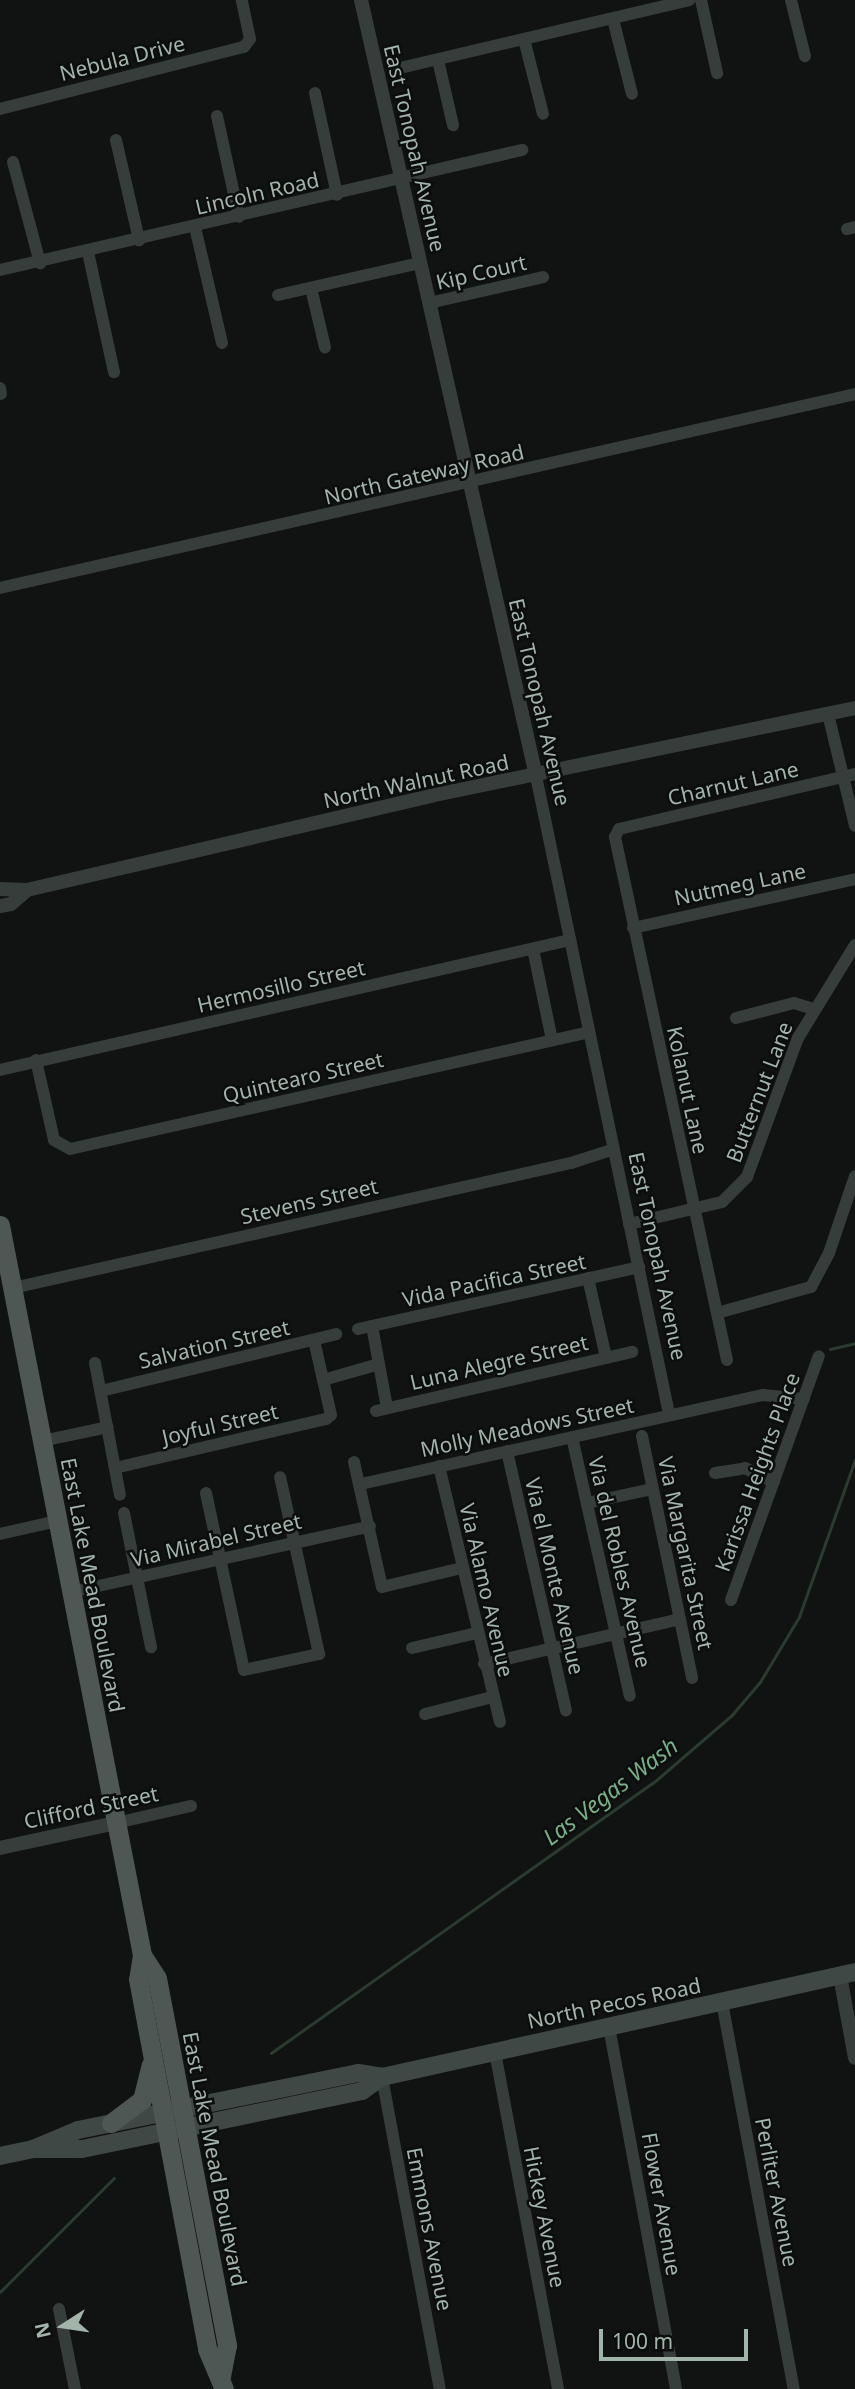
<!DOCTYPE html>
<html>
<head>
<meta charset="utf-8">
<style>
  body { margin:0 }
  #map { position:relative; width:855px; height:2389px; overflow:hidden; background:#111313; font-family:"Noto Sans",sans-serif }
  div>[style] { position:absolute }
  .stream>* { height:2.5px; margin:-1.25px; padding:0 1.25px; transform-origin:1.25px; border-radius:1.25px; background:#2b3b2f }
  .minor>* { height:12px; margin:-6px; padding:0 6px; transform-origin:6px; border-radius:6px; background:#373d3b }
  .tertiary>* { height:14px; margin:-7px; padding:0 7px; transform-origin:7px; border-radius:7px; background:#373d3b }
  .secondary>* { height:18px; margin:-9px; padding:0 9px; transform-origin:9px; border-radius:9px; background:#404845 }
  .primary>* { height:19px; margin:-9.5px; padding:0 9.5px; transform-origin:9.5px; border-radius:9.5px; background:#4e5753 }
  span { translate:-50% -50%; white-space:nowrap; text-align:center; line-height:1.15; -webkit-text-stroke:5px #0c0e0e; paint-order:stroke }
  .street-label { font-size:21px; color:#a3b4ab }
  .water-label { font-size:23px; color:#79af87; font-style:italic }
  .north { position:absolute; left:28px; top:2291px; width:70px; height:70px; -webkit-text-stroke:5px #0c0e0e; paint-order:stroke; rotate:258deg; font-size:19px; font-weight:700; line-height:28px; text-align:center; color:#a3b4ab }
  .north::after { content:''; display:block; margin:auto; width:24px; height:32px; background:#a3b4ab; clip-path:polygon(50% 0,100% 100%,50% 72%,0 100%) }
  .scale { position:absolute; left:599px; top:2329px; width:149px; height:32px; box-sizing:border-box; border:4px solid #a3b4ab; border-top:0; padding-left:9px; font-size:21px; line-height:24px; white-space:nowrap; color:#a3b4ab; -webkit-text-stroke:5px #0c0e0e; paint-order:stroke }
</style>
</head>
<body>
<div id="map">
  <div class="stream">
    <i style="left:830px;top:1349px;width:26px;rotate:-13deg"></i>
    <i style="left:271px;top:2053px;width:468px;rotate:-35.3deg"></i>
    <i style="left:653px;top:1783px;width:103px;rotate:-40.7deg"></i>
    <i style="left:731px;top:1716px;width:45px;rotate:-49.5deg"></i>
    <i style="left:760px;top:1682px;width:76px;rotate:-59deg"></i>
    <i style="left:799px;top:1617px;width:167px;rotate:-70.4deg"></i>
    <i style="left:0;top:2292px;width:161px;rotate:-45deg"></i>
  </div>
  <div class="minor">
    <i style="left:701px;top:0;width:75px;rotate:77.6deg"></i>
    <i style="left:791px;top:0;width:58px;rotate:76deg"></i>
    <i style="left:613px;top:19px;width:77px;rotate:75.8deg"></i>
    <i style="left:524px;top:39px;width:77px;rotate:75.8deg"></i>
    <i style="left:438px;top:60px;width:67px;rotate:77deg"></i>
    <i style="left:400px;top:68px;width:297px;rotate:-13.2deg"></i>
    <i style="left:315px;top:93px;width:104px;rotate:77.8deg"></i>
    <i style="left:0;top:109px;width:252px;rotate:-14.3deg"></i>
    <i style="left:244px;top:47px;width:10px;rotate:-53deg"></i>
    <i style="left:250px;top:39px;width:40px;rotate:-102deg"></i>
    <i style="left:217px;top:116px;width:103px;rotate:77.7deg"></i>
    <i style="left:116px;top:140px;width:103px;rotate:77deg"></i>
    <i style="left:13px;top:162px;width:105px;rotate:75deg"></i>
    <i style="left:195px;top:227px;width:119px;rotate:76.9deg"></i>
    <i style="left:847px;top:229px;width:8px;rotate:-14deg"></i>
    <i style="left:88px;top:252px;width:123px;rotate:77.8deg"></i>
    <i style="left:0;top:270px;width:536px;rotate:-12.95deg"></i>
    <i style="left:311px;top:288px;width:61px;rotate:76.7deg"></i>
    <i style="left:278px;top:295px;width:146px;rotate:-12.7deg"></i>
    <i style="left:429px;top:303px;width:117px;rotate:-12.8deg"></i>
    <i style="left:0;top:388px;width:6px;rotate:81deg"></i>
    <i style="left:0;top:588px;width:877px;rotate:-12.78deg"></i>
    <i style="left:828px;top:714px;width:115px;rotate:76.4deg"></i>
    <i style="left:536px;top:776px;width:652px;rotate:78.22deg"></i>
    <i style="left:633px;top:928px;width:227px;rotate:-12.4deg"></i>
    <i style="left:533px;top:949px;width:93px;rotate:78.2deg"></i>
    <i style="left:736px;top:1018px;width:60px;rotate:-14.5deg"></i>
    <i style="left:794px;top:1003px;width:21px;rotate:17deg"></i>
    <i style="left:36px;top:1060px;width:82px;rotate:77.3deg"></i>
    <i style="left:54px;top:1140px;width:18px;rotate:29deg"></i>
    <i style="left:70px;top:1149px;width:532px;rotate:-12.7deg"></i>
    <i style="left:0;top:1070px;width:585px;rotate:-12.85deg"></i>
    <i style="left:629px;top:1224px;width:96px;rotate:-13.3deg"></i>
    <i style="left:722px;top:1202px;width:35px;rotate:-45deg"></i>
    <i style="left:747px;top:1177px;width:148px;rotate:-69.9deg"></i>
    <i style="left:798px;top:1038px;width:109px;rotate:-58.5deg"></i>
    <i style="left:588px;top:1278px;width:81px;rotate:77.2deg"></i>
    <i style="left:13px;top:1288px;width:572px;rotate:-12.63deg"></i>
    <i style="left:571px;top:1163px;width:45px;rotate:-18deg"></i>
    <i style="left:717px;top:1313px;width:98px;rotate:-15.5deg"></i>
    <i style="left:811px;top:1287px;width:38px;rotate:-62deg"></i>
    <i style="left:829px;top:1253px;width:81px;rotate:-71.3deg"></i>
    <i style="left:372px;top:1326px;width:83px;rotate:79.6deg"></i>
    <i style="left:358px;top:1329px;width:288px;rotate:-12.4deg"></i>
    <i style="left:727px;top:1360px;width:535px;rotate:-102.09deg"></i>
    <i style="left:615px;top:837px;width:9px;rotate:-63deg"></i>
    <i style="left:619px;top:829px;width:242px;rotate:-13.1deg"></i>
    <i style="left:95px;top:1363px;width:134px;rotate:79.3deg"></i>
    <i style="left:323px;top:1380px;width:58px;rotate:-15.9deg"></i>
    <i style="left:101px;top:1391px;width:242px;rotate:-13.6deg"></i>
    <i style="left:376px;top:1411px;width:263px;rotate:-13deg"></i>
    <i style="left:642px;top:1436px;width:247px;rotate:78.3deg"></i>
    <i style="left:572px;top:1437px;width:265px;rotate:77.4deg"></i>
    <i style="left:42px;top:1441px;width:67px;rotate:-12deg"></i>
    <i style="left:507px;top:1451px;width:266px;rotate:77.2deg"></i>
    <i style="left:354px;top:1462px;width:128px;rotate:77.4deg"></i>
    <i style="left:382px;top:1587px;width:82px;rotate:-13.4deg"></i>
    <i style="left:439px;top:1466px;width:263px;rotate:76.6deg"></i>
    <i style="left:115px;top:1468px;width:217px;rotate:-13.1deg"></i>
    <i style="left:326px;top:1419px;width:6px;rotate:-39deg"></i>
    <i style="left:331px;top:1415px;width:77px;rotate:-102.8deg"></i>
    <i style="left:715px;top:1473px;width:30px;rotate:-9deg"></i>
    <i style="left:745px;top:1468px;width:32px;rotate:26deg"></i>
    <i style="left:361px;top:1484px;width:412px;rotate:-12.5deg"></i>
    <i style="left:763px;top:1395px;width:41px;rotate:5.6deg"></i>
    <i style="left:206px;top:1493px;width:181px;rotate:77.9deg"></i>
    <i style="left:244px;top:1670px;width:77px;rotate:-12deg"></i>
    <i style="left:319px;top:1654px;width:181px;rotate:-102.4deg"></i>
    <i style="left:587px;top:1503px;width:66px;rotate:-12.2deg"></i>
    <i style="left:124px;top:1513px;width:137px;rotate:78.6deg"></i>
    <i style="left:0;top:1534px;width:58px;rotate:-12.8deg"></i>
    <i style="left:71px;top:1592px;width:306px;rotate:-12.4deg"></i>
    <i style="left:731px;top:1600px;width:259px;rotate:-70.2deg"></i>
    <i style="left:412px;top:1648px;width:67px;rotate:-13deg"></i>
    <i style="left:484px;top:1664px;width:201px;rotate:-12.9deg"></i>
    <i style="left:425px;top:1714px;width:69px;rotate:-14.2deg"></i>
    <i style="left:116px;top:1823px;width:77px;rotate:-12.8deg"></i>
    <i style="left:722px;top:2002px;width:394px;rotate:79.5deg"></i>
    <i style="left:609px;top:2027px;width:368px;rotate:79.5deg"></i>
    <i style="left:495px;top:2052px;width:343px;rotate:79.4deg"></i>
    <i style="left:382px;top:2077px;width:317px;rotate:79.5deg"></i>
    <i style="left:59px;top:2309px;width:82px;rotate:78.7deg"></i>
  </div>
  <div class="tertiary">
    <i style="left:361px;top:0;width:795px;rotate:77.29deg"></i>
    <i style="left:0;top:889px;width:27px;rotate:2deg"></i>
    <i style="left:27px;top:890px;width:414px;rotate:-13.1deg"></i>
    <i style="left:430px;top:796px;width:434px;rotate:-11.7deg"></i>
    <i style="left:0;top:906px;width:11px;rotate:-10deg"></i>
    <i style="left:11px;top:904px;width:21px;rotate:-41deg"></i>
    <i style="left:0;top:1848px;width:119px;rotate:-12.2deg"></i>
    <i style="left:840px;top:1976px;width:83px;rotate:79.6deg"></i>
  </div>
  <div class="secondary">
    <i style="left:33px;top:2149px;width:49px"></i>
    <i style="left:82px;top:2149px;width:286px;rotate:-11.7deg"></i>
    <i style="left:362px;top:2091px;width:24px;rotate:-35deg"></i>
    <i style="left:382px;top:2077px;width:485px;rotate:-12.5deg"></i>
    <i style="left:0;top:2156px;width:34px;rotate:-12deg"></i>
    <i style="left:33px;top:2149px;width:49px;rotate:-22.9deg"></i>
    <i style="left:78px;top:2130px;width:286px;rotate:-11.5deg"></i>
    <i style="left:358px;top:2073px;width:24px;rotate:9deg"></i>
  </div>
  <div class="primary">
    <i style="left:0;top:1225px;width:744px;rotate:78.99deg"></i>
    <i style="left:142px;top:1955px;width:24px;rotate:99deg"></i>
    <i style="left:138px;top:1979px;width:376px;rotate:79.4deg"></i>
    <i style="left:207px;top:2349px;width:43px;rotate:67deg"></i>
    <i style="left:142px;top:1955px;width:27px;rotate:57deg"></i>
    <i style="left:157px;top:1978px;width:374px;rotate:79.2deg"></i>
    <i style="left:227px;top:2345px;width:32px;rotate:101deg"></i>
    <i style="left:111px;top:2123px;width:39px;rotate:-37deg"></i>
    <i style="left:142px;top:2100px;width:36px;rotate:-76deg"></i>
  </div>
  <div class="street-label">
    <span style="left:122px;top:58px;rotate:-14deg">Nebula Drive</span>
    <span style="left:415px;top:148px;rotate:77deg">East Tonopah Avenue</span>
    <span style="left:257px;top:193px;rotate:-13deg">Lincoln Road</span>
    <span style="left:481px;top:272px;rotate:-13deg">Kip Court</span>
    <span style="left:424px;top:474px;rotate:-13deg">North Gateway Road</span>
    <span style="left:540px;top:702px;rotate:77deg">East Tonopah Avenue</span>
    <span style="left:416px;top:781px;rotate:-12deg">North Walnut Road</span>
    <span style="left:733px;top:783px;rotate:-13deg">Charnut Lane</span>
    <span style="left:740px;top:884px;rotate:-12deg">Nutmeg Lane</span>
    <span style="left:281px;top:986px;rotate:-13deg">Hermosillo Street</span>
    <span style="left:303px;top:1077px;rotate:-13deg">Quintearo Street</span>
    <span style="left:688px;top:1090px;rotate:78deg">Kolanut Lane</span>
    <span style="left:759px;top:1092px;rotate:-69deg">Butternut Lane</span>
    <span style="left:309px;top:1201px;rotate:-13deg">Stevens Street</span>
    <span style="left:658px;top:1256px;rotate:78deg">East Tonopah Avenue</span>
    <span style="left:494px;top:1280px;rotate:-12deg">Vida Pacifica Street</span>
    <span style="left:214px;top:1344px;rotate:-13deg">Salvation Street</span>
    <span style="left:499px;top:1362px;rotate:-13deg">Luna Alegre Street</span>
    <span style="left:220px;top:1424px;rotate:-13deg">Joyful Street</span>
    <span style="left:527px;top:1427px;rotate:-12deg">Molly Meadows Street</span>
    <span style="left:757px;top:1472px;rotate:-70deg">Karissa Heights Place</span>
    <span style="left:216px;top:1540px;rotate:-13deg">Via Mirabel Street</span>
    <span style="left:686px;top:1553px;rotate:78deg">Via Margarita Street</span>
    <span style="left:620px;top:1562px;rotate:77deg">Via del Robles Avenue</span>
    <span style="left:555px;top:1576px;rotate:77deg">Via el Monte Avenue</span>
    <span style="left:93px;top:1585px;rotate:79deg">East Lake Mead Boulevard</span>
    <span style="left:487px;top:1590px;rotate:77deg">Via Alamo Avenue</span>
    <span style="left:91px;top:1807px;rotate:-12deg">Clifford Street</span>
    <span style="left:614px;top:2003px;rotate:-12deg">North Pecos Road</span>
    <span style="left:215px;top:2159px;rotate:79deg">East Lake Mead Boulevard</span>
    <span style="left:777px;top:2192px;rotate:79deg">Perliter Avenue</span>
    <span style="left:662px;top:2204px;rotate:80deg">Flower Avenue</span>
    <span style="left:545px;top:2217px;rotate:79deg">Hickey Avenue</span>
    <span style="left:430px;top:2229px;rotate:79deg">Emmons Avenue</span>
  </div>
  <div class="water-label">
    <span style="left:610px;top:1791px;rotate:-37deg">Las Vegas Wash</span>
  </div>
  <div class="north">N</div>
  <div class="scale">100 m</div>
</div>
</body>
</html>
